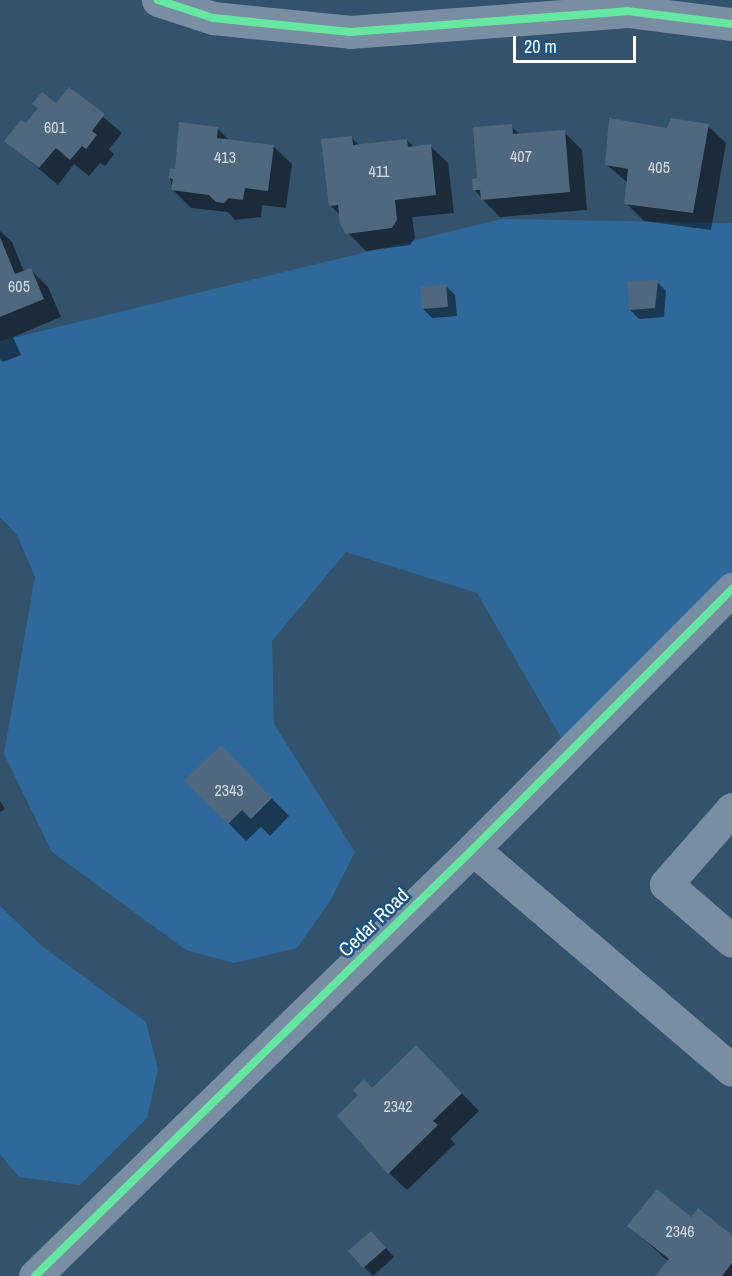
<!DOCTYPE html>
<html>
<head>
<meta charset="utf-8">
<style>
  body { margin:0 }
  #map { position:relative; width:732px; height:1276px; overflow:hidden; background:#33526c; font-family:"Archivo Narrow",sans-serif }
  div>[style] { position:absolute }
  .green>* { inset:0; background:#2f699b }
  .shadow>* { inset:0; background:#0007 }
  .building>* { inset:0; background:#4f687d }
  .minor>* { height:33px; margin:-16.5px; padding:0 16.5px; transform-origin:16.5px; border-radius:16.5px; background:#798ea2 }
  .cycleway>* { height:8px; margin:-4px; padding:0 4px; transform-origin:4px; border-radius:4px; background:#66e7a1 }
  span { translate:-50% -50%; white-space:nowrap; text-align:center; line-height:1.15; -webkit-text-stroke:5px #1b5384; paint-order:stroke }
  .number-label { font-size:16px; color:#d3d9de }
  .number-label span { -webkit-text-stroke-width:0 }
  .street-label { font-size:20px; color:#fff }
  .scale { position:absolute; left:513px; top:36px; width:123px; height:27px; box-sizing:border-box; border:3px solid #fff; border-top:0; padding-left:8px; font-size:18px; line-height:21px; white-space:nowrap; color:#fff; -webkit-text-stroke:4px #1b5384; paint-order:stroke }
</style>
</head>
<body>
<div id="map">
  <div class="green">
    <i style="clip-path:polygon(502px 219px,732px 223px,732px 596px,563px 741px,477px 593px,346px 552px,272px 641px,274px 724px,355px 852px,330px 901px,297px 948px,234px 963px,186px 950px,52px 852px,4px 754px,35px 577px,17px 535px,0 517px,0 341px)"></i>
    <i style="clip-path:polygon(0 906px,43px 947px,146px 1022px,158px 1069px,147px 1118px,80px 1185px,19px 1177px,0 1154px)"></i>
  </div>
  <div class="shadow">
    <i style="clip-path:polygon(70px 89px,122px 133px,109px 149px,114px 154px,105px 166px,100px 163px,89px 176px,74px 164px,58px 185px,6px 141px,57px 105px)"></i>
    <i style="clip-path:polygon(511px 126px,521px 135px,564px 132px,582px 150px,587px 210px,500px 217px,482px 199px,475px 190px,478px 180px)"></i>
    <i style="clip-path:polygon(708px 126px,726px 143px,711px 230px,644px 221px,626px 203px,628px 183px,607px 165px,668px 130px)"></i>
    <i style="clip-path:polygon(218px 129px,230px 141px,274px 147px,292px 164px,286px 208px,262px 205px,261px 217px,235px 220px,228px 212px,191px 208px,173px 190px,170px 178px)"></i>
    <i style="clip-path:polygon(351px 137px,360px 146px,407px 140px,414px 147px,430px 146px,448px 163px,454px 213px,412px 217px,415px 238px,410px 245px,366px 251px,348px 233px,340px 215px,330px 205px)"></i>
    <i style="clip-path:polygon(0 231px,12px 242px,24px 272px,30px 269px,48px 287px,61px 317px,13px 337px,21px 355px,3px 362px,0 359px)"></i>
    <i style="clip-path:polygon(657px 282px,666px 291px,664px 317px,639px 319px,630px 310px)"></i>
    <i style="clip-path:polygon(446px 286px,455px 295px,457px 316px,432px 318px,423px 309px)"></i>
    <i style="clip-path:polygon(221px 747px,289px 816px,270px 836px,261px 827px,246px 841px,187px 781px)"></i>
    <i style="clip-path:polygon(0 801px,5px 809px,0 812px)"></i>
    <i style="clip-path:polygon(434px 1065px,479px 1111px,450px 1139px,455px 1144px,407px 1190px,389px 1173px)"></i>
    <i style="clip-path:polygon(691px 1219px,732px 1237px,732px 1276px,659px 1276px,669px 1262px,629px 1226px)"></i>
    <i style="clip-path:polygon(380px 1242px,394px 1257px,373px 1276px,364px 1267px)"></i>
  </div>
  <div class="building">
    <i style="clip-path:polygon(69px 87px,105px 114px,92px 131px,97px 135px,86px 149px,82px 146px,70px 160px,56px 148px,39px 168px,4px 141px,21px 120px,26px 123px,38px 108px,32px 104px,42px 92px,56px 103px)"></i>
    <i style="clip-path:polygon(609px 118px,667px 128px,671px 118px,709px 124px,693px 213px,624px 204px,628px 169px,605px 165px)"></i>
    <i style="clip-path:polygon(179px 122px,218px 127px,217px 138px,274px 145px,268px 191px,245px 188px,243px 200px,229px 198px,224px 203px,216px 202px,209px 195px,171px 190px,173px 179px,169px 178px,170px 168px,175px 169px)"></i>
    <i style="clip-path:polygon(512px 124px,513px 134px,565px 130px,570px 192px,481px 200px,480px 190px,473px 190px,472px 179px,477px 178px,473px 127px)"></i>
    <i style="clip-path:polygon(352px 136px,353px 145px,407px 139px,408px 147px,431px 144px,436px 195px,395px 200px,397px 220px,392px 228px,346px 234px,340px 224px,338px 205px,329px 206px,321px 139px)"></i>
    <i style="clip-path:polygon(0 237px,15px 274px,31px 268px,44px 299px,0 317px)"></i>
    <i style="clip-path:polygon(658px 280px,655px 308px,629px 310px,627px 281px)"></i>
    <i style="clip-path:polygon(446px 284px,448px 307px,422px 309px,420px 287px)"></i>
    <i style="clip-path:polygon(221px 745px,272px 798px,251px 819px,242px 810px,228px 824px,184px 781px)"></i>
    <i style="clip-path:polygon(416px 1045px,462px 1093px,433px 1121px,438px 1125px,388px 1174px,337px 1116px,358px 1095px,353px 1090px,364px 1079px,372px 1088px)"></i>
    <i style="clip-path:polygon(657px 1189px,691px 1217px,698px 1208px,732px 1235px,732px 1263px,722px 1276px,655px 1276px,669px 1259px,627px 1226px)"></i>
    <i style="clip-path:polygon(371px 1231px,386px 1248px,363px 1268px,348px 1251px)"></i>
  </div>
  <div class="minor">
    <i style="left:158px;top:0;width:58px;rotate:18.1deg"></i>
    <i style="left:213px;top:18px;width:138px;rotate:5.8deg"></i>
    <i style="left:350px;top:32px;width:278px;rotate:-4.3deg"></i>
    <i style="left:627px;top:11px;width:106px;rotate:7.1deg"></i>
    <i style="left:732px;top:809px;width:100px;rotate:131.3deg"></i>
    <i style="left:666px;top:884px;width:87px;rotate:40.8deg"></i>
    <i style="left:473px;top:849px;width:340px;rotate:40.5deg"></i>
    <i style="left:35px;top:1276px;width:612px;rotate:-44.27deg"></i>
    <i style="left:473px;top:849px;width:367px;rotate:-45.1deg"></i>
  </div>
  <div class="cycleway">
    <i style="left:158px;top:0;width:58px;rotate:18.1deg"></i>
    <i style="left:213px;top:18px;width:138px;rotate:5.8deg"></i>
    <i style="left:350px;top:32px;width:278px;rotate:-4.3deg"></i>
    <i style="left:627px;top:11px;width:106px;rotate:7.1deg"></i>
    <i style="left:35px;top:1276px;width:612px;rotate:-44.27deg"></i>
    <i style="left:473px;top:849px;width:367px;rotate:-45.1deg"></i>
  </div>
  <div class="number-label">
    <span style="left:55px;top:127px">601</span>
    <span style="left:521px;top:156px">407</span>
    <span style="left:225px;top:157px">413</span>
    <span style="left:659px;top:167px">405</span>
    <span style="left:379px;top:171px">411</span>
    <span style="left:19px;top:286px">605</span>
    <span style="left:229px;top:790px">2343</span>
    <span style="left:398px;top:1106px">2342</span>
    <span style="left:680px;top:1231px">2346</span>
  </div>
  <div class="street-label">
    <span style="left:373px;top:922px;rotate:-44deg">Cedar Road</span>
  </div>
  <div class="scale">20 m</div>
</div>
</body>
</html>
